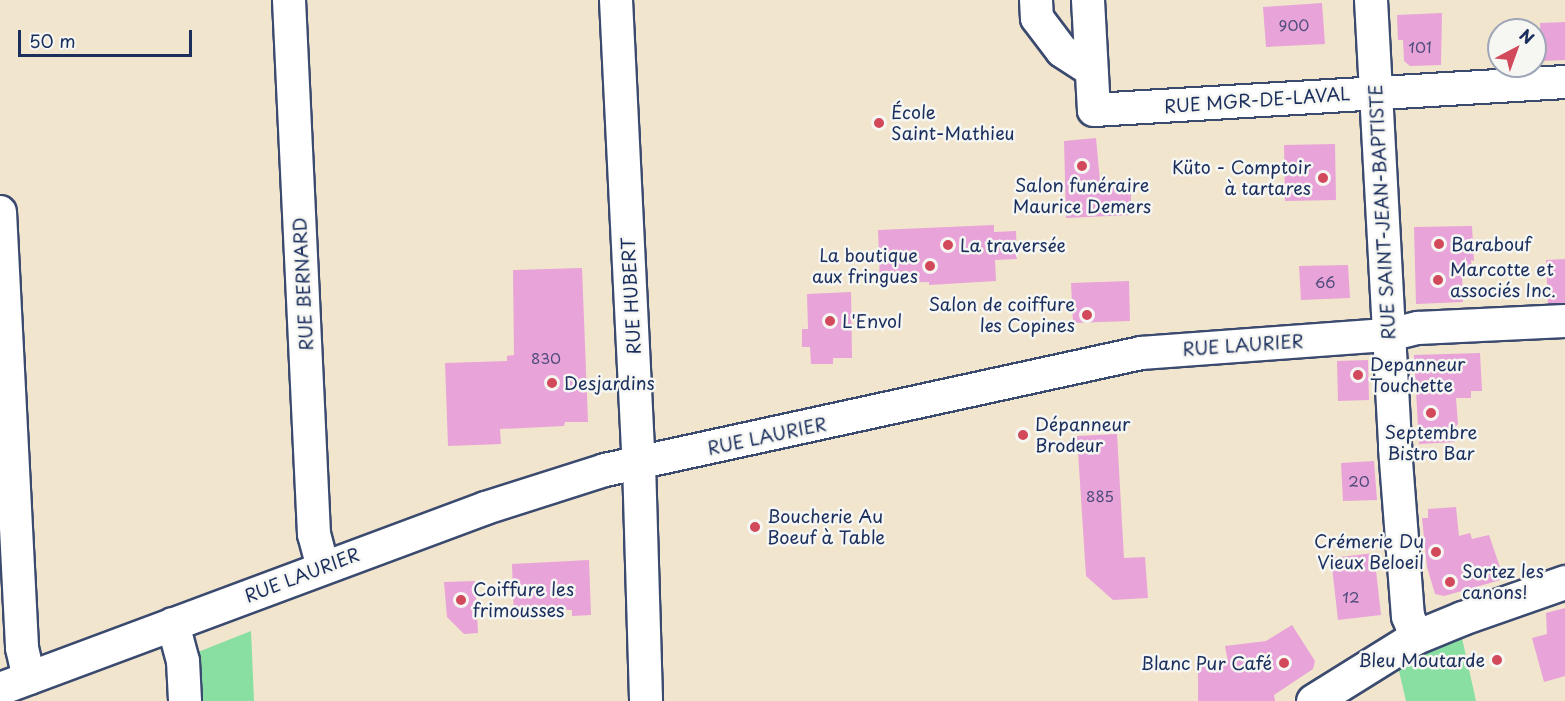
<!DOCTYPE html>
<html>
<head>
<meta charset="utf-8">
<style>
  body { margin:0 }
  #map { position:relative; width:1565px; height:701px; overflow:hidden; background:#f2e5ce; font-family:"Playpen Sans",sans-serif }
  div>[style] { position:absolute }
  .green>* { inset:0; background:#89dfa2 }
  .building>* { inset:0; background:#e8a3d8 }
  .roads { filter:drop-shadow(2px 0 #3b4a6f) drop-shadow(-2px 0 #3b4a6f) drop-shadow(0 2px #3b4a6f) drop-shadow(0 -2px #3b4a6f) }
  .minor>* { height:32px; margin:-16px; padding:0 16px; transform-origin:16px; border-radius:16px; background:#fff }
  .major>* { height:33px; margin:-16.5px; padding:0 16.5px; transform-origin:16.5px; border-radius:16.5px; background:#fff }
  .dots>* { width:16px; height:16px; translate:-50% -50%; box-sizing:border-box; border:3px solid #f6f6f2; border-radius:50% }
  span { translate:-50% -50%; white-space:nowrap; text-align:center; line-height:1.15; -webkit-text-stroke:5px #f6f6f2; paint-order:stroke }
  .number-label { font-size:15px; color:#4e4c7c }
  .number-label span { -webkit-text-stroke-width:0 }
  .street-label { font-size:18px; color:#1b2f5e }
  .poi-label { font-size:18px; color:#1b2f5e }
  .left { translate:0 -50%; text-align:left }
  .right { translate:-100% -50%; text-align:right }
  .north { position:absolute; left:1487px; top:18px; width:60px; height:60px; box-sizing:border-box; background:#f6f6f2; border:2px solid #9ea6b7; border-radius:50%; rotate:41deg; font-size:16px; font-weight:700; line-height:24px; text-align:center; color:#1b2f5e }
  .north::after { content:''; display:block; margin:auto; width:21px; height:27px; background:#d1495b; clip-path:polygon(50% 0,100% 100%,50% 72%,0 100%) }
  .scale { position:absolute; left:18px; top:30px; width:174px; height:27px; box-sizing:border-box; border:3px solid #1b2f5e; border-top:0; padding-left:8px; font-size:18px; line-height:21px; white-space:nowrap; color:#1b2f5e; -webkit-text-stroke:4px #f6f6f2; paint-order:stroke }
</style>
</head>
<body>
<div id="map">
  <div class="green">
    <i style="clip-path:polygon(251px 631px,254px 701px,200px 701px,198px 652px)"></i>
    <i style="clip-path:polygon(1462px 638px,1476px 701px,1406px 701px,1398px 667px,1429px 648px)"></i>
  </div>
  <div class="building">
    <i style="clip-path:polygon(1322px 3px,1325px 44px,1266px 47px,1263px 7px)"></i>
    <i style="clip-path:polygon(1442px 13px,1441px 65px,1410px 66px,1404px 61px,1403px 40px,1398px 40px,1397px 15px)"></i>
    <i style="clip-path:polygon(1565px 22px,1565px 60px,1542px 61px,1540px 23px)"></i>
    <i style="clip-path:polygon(1096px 138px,1100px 181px,1131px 180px,1131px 215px,1066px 218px,1064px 141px)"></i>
    <i style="clip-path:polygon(1335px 144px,1336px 200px,1285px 201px,1284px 145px)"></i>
    <i style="clip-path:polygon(994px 225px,994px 232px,1016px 231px,1017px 259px,995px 260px,996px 281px,929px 285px,929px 282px,880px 283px,878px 230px)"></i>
    <i style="clip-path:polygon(1472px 226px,1474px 261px,1471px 260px,1472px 271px,1462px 272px,1463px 302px,1416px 304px,1414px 227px)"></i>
    <i style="clip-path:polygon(1565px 259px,1565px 303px,1548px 304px,1546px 260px)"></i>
    <i style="clip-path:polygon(1348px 265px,1350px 298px,1301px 300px,1299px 266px)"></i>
    <i style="clip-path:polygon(582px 268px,588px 422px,565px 422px,564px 426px,500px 429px,501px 444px,448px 446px,445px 363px,507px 361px,507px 356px,514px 355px,513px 270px)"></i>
    <i style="clip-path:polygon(1129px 281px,1130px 321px,1073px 323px,1071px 283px)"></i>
    <i style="clip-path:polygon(851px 292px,852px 358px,833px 358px,833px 364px,811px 364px,810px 347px,802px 347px,802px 329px,808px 329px,807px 294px)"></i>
    <i style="clip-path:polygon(1480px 353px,1482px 391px,1471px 391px,1471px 398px,1456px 398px,1458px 424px,1454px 428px,1455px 442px,1419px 444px,1414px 355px)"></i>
    <i style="clip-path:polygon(1368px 360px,1369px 400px,1338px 401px,1337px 361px)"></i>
    <i style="clip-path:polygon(1117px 434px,1124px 558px,1145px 557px,1148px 598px,1113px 600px,1086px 576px,1077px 436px)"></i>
    <i style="clip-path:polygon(1374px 461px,1377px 500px,1343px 501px,1341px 463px)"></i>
    <i style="clip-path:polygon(1456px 507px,1459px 536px,1470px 533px,1472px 539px,1489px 535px,1504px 579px,1444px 596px,1435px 594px,1427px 567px,1422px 518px,1428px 518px,1428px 509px)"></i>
    <i style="clip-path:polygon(1374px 553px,1381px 615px,1338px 620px,1331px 558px)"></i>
    <i style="clip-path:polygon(589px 560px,591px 615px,572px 616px,572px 610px,532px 608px,532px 618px,514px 619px,512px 564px)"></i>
    <i style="clip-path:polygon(475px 581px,478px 633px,464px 634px,447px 617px,444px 582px)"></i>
    <i style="clip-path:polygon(1565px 608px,1565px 676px,1544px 682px,1532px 638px,1547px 634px,1546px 613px)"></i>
    <i style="clip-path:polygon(1292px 625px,1315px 661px,1313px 669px,1274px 695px,1275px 701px,1198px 701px,1198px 666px,1228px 662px,1225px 646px,1266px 641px)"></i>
  </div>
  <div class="roads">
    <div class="minor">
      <i style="left:289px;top:0;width:535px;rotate:87.32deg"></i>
      <i style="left:314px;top:534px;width:34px;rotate:75deg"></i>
      <i style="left:616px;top:0;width:464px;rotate:87.2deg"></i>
      <i style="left:639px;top:463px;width:238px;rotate:88.3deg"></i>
      <i style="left:1036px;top:0;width:18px;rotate:87deg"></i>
      <i style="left:1037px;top:18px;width:41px;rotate:52.9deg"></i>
      <i style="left:1062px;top:51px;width:35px;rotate:33deg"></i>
      <i style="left:1088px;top:0;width:110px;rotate:86.9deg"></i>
      <i style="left:1094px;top:110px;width:472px;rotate:-3.4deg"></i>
      <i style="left:1371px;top:0;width:449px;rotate:86.9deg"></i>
      <i style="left:1395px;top:448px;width:169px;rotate:85.6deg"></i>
      <i style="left:1408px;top:616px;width:22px;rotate:69deg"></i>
      <i style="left:0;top:212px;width:437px;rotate:87.1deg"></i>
      <i style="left:22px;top:648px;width:31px;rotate:77deg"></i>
      <i style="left:173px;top:624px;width:38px;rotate:75deg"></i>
      <i style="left:183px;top:661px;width:40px;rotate:87.1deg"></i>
      <i style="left:0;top:689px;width:519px;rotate:-20.43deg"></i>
      <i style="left:486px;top:508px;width:125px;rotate:-17.7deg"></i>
      <i style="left:605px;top:470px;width:549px;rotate:-12.31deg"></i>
      <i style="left:1141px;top:353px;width:249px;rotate:-4.2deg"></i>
      <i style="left:1389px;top:335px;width:30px;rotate:-14deg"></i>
      <i style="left:1418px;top:328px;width:147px;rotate:-2.7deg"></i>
    </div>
    <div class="major">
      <i style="left:1313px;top:701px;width:121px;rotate:-31.9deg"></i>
      <i style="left:1416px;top:637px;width:50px;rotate:-22.4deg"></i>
      <i style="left:1462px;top:618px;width:109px;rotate:-19.3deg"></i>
    </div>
  </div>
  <div class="dots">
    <i style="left:879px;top:123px;background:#d1495b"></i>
    <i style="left:1082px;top:166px;background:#d1495b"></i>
    <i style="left:1323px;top:178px;background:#d1495b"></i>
    <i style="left:1439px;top:244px;background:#d1495b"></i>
    <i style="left:948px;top:245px;background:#d1495b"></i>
    <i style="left:930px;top:266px;background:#d1495b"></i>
    <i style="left:1438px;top:280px;background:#d1495b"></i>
    <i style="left:1087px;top:315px;background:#d1495b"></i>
    <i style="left:830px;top:321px;background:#d1495b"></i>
    <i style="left:1358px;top:375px;background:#d1495b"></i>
    <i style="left:552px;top:383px;background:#d1495b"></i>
    <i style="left:1431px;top:413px;background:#d1495b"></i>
    <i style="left:1023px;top:435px;background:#d1495b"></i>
    <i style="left:755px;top:527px;background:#d1495b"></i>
    <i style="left:1436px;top:552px;background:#d1495b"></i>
    <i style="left:1450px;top:582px;background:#d1495b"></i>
    <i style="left:461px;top:600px;background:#d1495b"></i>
    <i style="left:1497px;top:660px;background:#d1495b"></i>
    <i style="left:1284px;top:663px;background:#d1495b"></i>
  </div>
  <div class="number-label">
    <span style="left:1294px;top:25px">900</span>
    <span style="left:1420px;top:47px">101</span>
    <span style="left:1325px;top:282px">66</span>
    <span style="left:546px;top:358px">830</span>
    <span style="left:1359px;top:481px">20</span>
    <span style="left:1100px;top:496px">885</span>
    <span style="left:1351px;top:597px">12</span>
  </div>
  <div class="street-label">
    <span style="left:1257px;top:100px;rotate:-4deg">RUE MGR-DE-LAVAL</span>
    <span style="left:1382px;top:212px;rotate:-93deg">RUE SAINT-JEAN-BAPTISTE</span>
    <span style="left:303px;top:284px;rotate:-93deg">RUE BERNARD</span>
    <span style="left:631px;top:296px;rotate:-93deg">RUE HUBERT</span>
    <span style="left:1243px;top:345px;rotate:-4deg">RUE LAURIER</span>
    <span style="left:767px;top:436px;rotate:-12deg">RUE LAURIER</span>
    <span style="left:302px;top:575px;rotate:-21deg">RUE LAURIER</span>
  </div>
  <div class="poi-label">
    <span class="left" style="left:891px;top:123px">École<br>Saint-Mathieu</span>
    <span class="right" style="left:1311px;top:178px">Küto - Comptoir<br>à tartares</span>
    <span style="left:1082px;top:196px">Salon funéraire<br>Maurice Demers</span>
    <span class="left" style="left:1451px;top:244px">Barabouf</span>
    <span class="left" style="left:960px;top:245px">La traversée</span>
    <span class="right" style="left:918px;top:266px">La boutique<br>aux fringues</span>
    <span class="left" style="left:1450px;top:280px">Marcotte et<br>associés Inc.</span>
    <span class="right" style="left:1075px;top:315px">Salon de coiffure<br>les Copines</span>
    <span class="left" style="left:842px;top:321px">L'Envol</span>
    <span class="left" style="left:1370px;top:375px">Depanneur<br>Touchette</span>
    <span class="left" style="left:564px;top:383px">Desjardins</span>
    <span class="left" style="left:1035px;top:435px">Dépanneur<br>Brodeur</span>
    <span style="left:1431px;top:443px">Septembre<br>Bistro Bar</span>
    <span class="left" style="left:767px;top:527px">Boucherie Au<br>Boeuf à Table</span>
    <span class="right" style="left:1424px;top:552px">Crémerie Du<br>Vieux Beloeil</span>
    <span class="left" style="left:1462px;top:582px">Sortez les<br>canons!</span>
    <span class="left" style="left:473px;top:600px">Coiffure les<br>frimousses</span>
    <span class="right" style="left:1485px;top:660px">Bleu Moutarde</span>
    <span class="right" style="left:1272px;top:663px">Blanc Pur Café</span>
  </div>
  <div class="north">N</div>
  <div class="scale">50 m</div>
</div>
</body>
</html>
